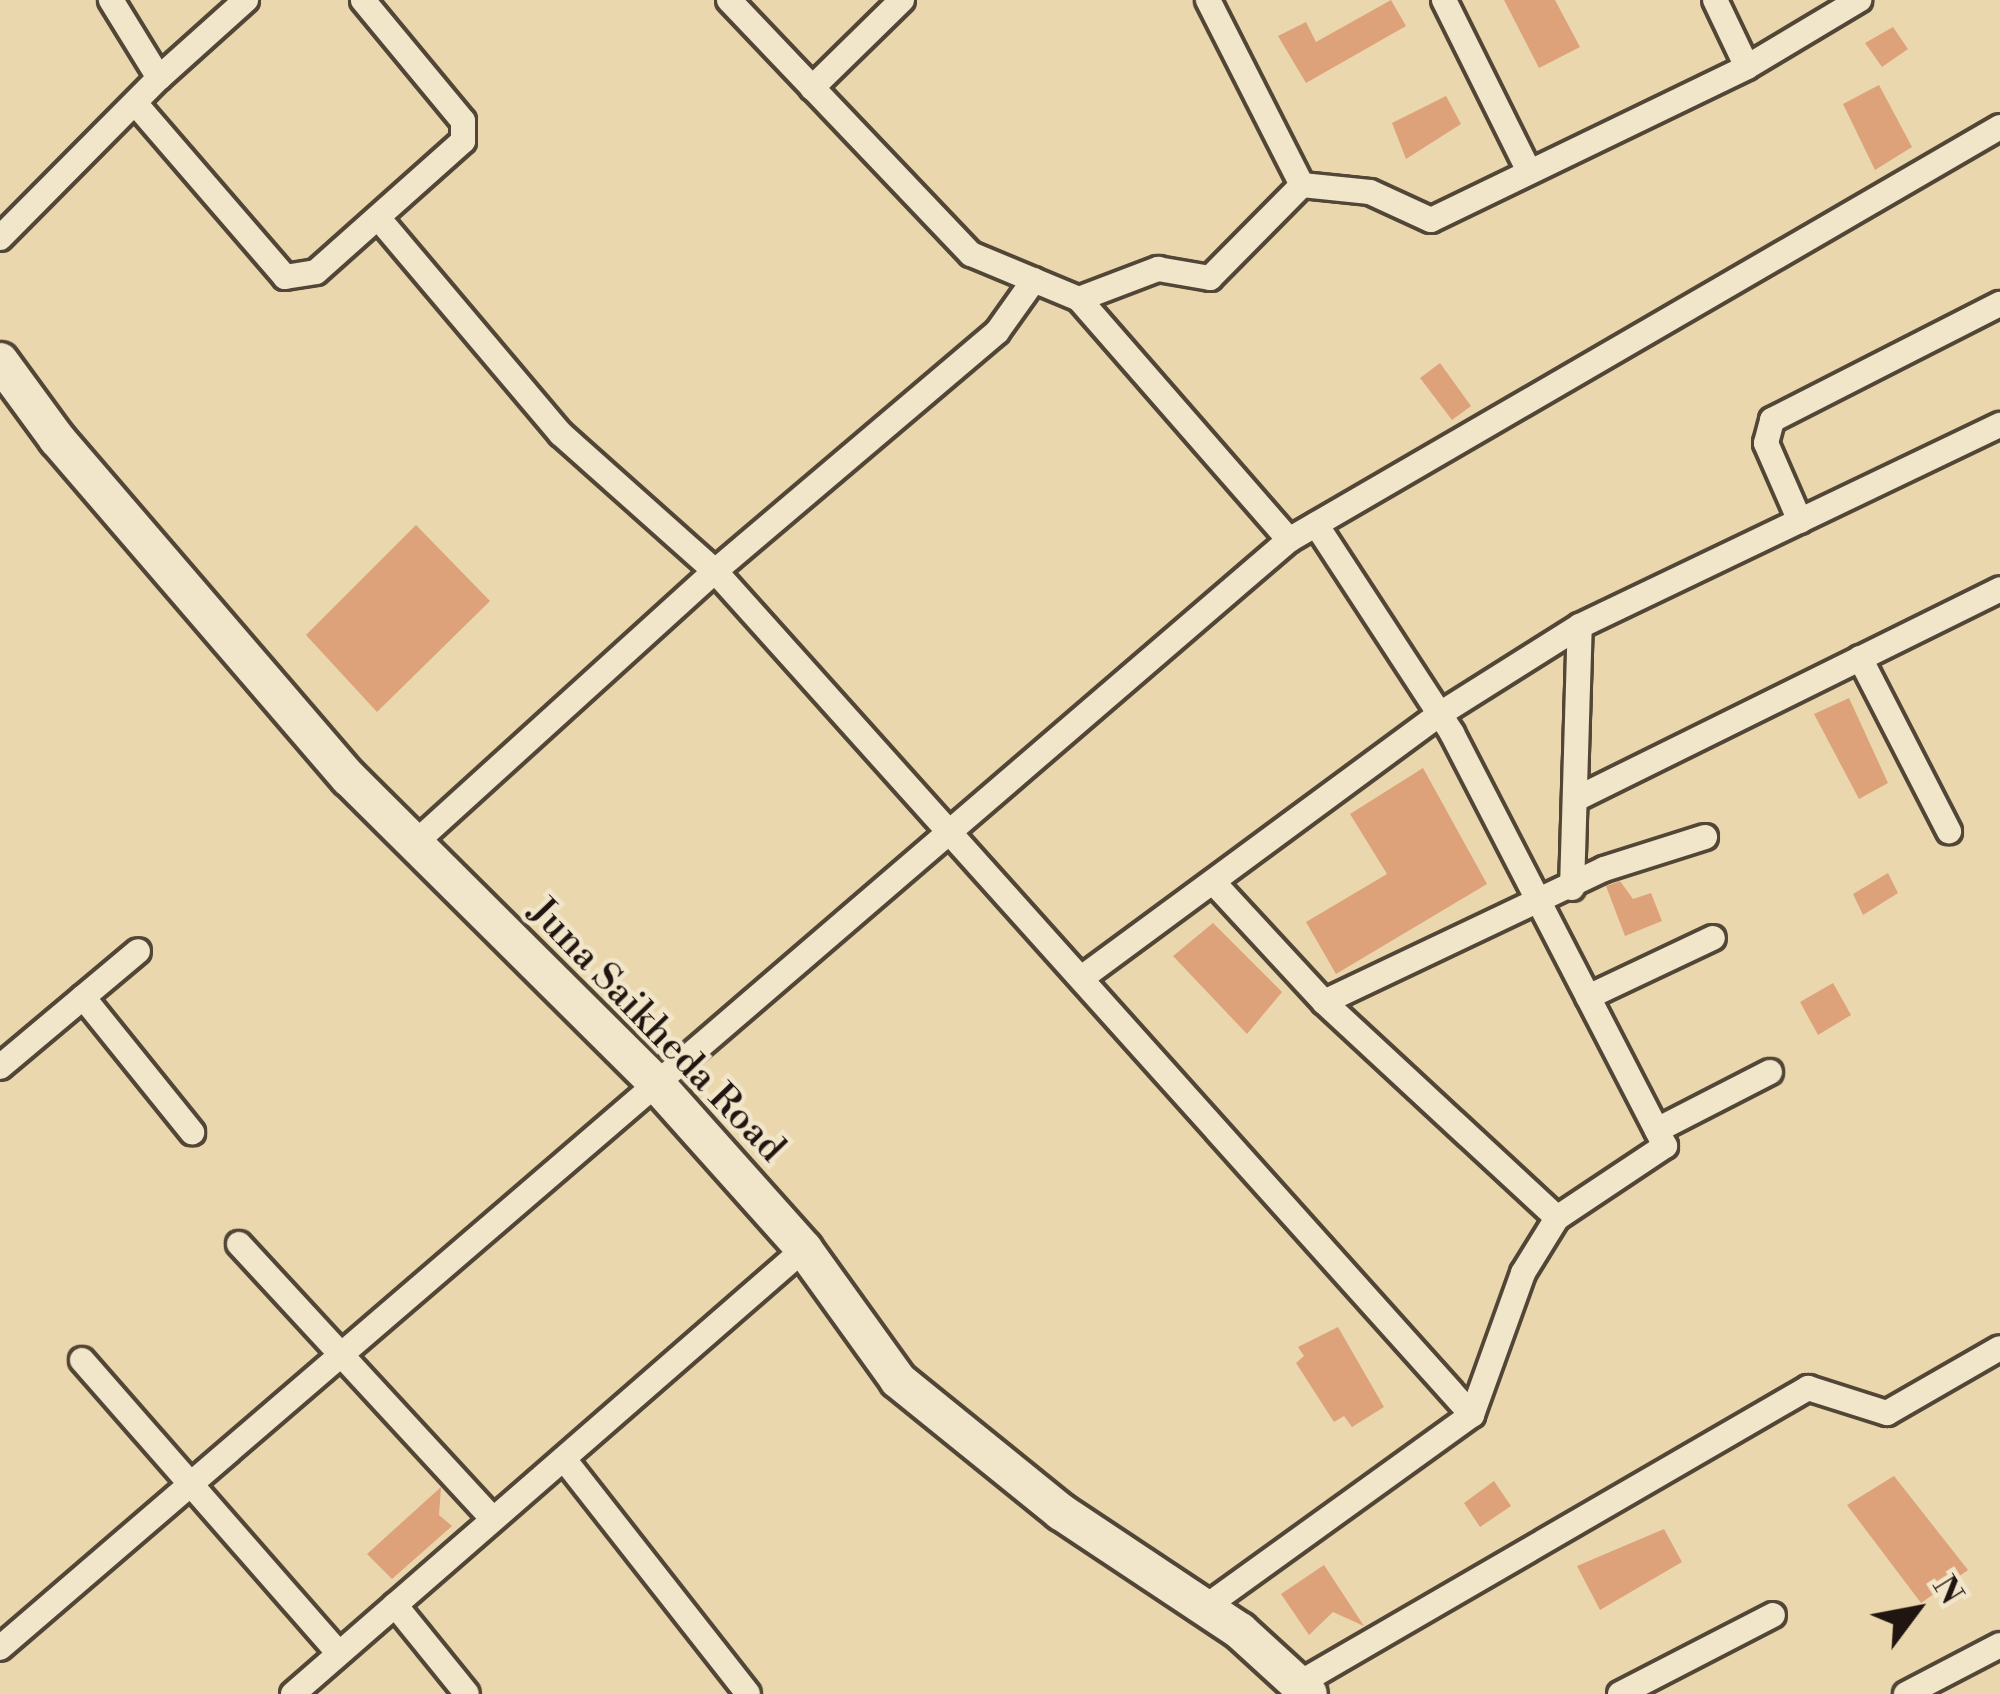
<!DOCTYPE html>
<html>
<head>
<meta charset="utf-8">
<style>
  body { margin:0 }
  #map { position:relative; width:2000px; height:1694px; overflow:hidden; background:#ead7ad; font-family:"Libre Bodoni",serif }
  div>[style] { position:absolute }
  .building>* { inset:0; background:#dea27b }
  .roads { filter:drop-shadow(3px 0 #524637) drop-shadow(-3px 0 #524637) drop-shadow(0 3px #524637) drop-shadow(0 -3px #524637) }
  .minor>* { height:24px; margin:-12px; padding:0 12px; transform-origin:12px; border-radius:12px; background:#f1e5ca }
  .secondary>* { height:36px; margin:-18px; padding:0 18px; transform-origin:18px; border-radius:18px; background:#f1e5ca }
  span { translate:-50% -50%; white-space:nowrap; text-align:center; line-height:1.15; -webkit-text-stroke:9px #f1e5ca; paint-order:stroke }
  .street-label { font-size:39px; color:#201510 }
  .north { position:absolute; left:1856px; top:1550px; width:120px; height:120px; -webkit-text-stroke:9px #f1e5ca; paint-order:stroke; rotate:58deg; font-size:33px; font-weight:700; line-height:48px; text-align:center; color:#201510 }
  .north::after { content:''; display:block; margin:auto; width:42px; height:54px; background:#201510; clip-path:polygon(50% 0,100% 100%,50% 72%,0 100%) }
</style>
</head>
<body>
<div id="map">
  <div class="building">
    <i style="clip-path:polygon(1391px 0,1406px 26px,1306px 83px,1278px 36px,1306px 22px,1316px 42px)"></i>
    <i style="clip-path:polygon(1504px 0,1555px 0,1580px 47px,1539px 68px)"></i>
    <i style="clip-path:polygon(1893px 27px,1908px 49px,1882px 67px,1865px 43px)"></i>
    <i style="clip-path:polygon(1879px 85px,1912px 147px,1875px 170px,1843px 104px)"></i>
    <i style="clip-path:polygon(1446px 96px,1461px 124px,1406px 159px,1392px 123px)"></i>
    <i style="clip-path:polygon(1440px 363px,1471px 406px,1452px 420px,1420px 378px)"></i>
    <i style="clip-path:polygon(416px 525px,490px 601px,377px 712px,306px 635px)"></i>
    <i style="clip-path:polygon(1849px 698px,1888px 783px,1859px 799px,1814px 714px)"></i>
    <i style="clip-path:polygon(1423px 768px,1487px 884px,1336px 974px,1306px 922px,1387px 874px,1350px 814px)"></i>
    <i style="clip-path:polygon(1888px 873px,1898px 893px,1863px 915px,1853px 894px)"></i>
    <i style="clip-path:polygon(1620px 881px,1633px 899px,1651px 893px,1662px 921px,1625px 936px,1606px 886px)"></i>
    <i style="clip-path:polygon(1213px 923px,1282px 992px,1247px 1034px,1173px 956px)"></i>
    <i style="clip-path:polygon(1833px 983px,1851px 1015px,1818px 1035px,1800px 1002px)"></i>
    <i style="clip-path:polygon(1338px 1327px,1384px 1407px,1352px 1427px,1344px 1416px,1334px 1422px,1296px 1363px,1304px 1356px,1298px 1347px)"></i>
    <i style="clip-path:polygon(1894px 1476px,1968px 1570px,1921px 1603px,1847px 1505px)"></i>
    <i style="clip-path:polygon(1494px 1481px,1511px 1506px,1480px 1527px,1464px 1503px)"></i>
    <i style="clip-path:polygon(441px 1487px,439px 1515px,452px 1526px,392px 1579px,367px 1554px)"></i>
    <i style="clip-path:polygon(1664px 1529px,1682px 1562px,1600px 1610px,1577px 1566px)"></i>
    <i style="clip-path:polygon(1324px 1565px,1364px 1626px,1333px 1612px,1309px 1635px,1281px 1594px)"></i>
  </div>
  <div class="roads">
    <div class="minor">
      <i style="left:729px;top:0;width:351px;rotate:46.4deg"></i>
      <i style="left:971px;top:254px;width:117px;rotate:22.6deg"></i>
      <i style="left:1079px;top:299px;width:320px;rotate:48.9deg"></i>
      <i style="left:1289px;top:540px;width:822px;rotate:-30.15deg"></i>
      <i style="left:1208px;top:0;width:208px;rotate:63.1deg"></i>
      <i style="left:1302px;top:185px;width:68px;rotate:5.9deg"></i>
      <i style="left:1370px;top:192px;width:67px;rotate:24.7deg"></i>
      <i style="left:1431px;top:220px;width:351px;rotate:-25.8deg"></i>
      <i style="left:1747px;top:67px;width:74px;rotate:-115.5deg"></i>
      <i style="left:1444px;top:0;width:189px;rotate:63.6deg"></i>
      <i style="left:1747px;top:67px;width:131px;rotate:-30.9deg"></i>
      <i style="left:159px;top:78px;width:117px;rotate:-41.9deg"></i>
      <i style="left:812px;top:88px;width:126px;rotate:-44.4deg"></i>
      <i style="left:135px;top:103px;width:230px;rotate:49.2deg"></i>
      <i style="left:285px;top:277px;width:31px;rotate:-9deg"></i>
      <i style="left:316px;top:272px;width:197px;rotate:-41.7deg"></i>
      <i style="left:463px;top:141px;width:20px;rotate:-90deg"></i>
      <i style="left:463px;top:121px;width:157px;rotate:-129.6deg"></i>
      <i style="left:380px;top:220px;width:280px;rotate:49.8deg"></i>
      <i style="left:561px;top:434px;width:206px;rotate:41.7deg"></i>
      <i style="left:715px;top:571px;width:405px;rotate:137.8deg"></i>
      <i style="left:0;top:238px;width:226px;rotate:-45.2deg"></i>
      <i style="left:159px;top:78px;width:92px;rotate:-121.6deg"></i>
      <i style="left:1034px;top:280px;width:64px;rotate:125.4deg"></i>
      <i style="left:997px;top:332px;width:370px;rotate:139.7deg"></i>
      <i style="left:715px;top:571px;width:1134px;rotate:48.11deg"></i>
      <i style="left:1079px;top:299px;width:85px;rotate:-20.8deg"></i>
      <i style="left:1158px;top:269px;width:53px;rotate:9.8deg"></i>
      <i style="left:1210px;top:278px;width:131px;rotate:-45.3deg"></i>
      <i style="left:1800px;top:521px;width:85px;rotate:-113.6deg"></i>
      <i style="left:1766px;top:443px;width:24px;rotate:-75deg"></i>
      <i style="left:1772px;top:420px;width:256px;rotate:-27deg"></i>
      <i style="left:1860px;top:658px;width:195px;rotate:62.8deg"></i>
      <i style="left:1578px;top:798px;width:471px;rotate:-26.3deg"></i>
      <i style="left:1213px;top:882px;width:163px;rotate:47.2deg"></i>
      <i style="left:1324px;top:1002px;width:318px;rotate:42.8deg"></i>
      <i style="left:1572px;top:888px;width:262px;rotate:-88.3deg"></i>
      <i style="left:1083px;top:977px;width:443px;rotate:-36.4deg"></i>
      <i style="left:1440px;top:714px;width:165px;rotate:-32.2deg"></i>
      <i style="left:1580px;top:626px;width:466px;rotate:-25.6deg"></i>
      <i style="left:83px;top:997px;width:174px;rotate:51.1deg"></i>
      <i style="left:1588px;top:997px;width:138px;rotate:-25.3deg"></i>
      <i style="left:1324px;top:1002px;width:310px;rotate:-25.4deg"></i>
      <i style="left:1604px;top:869px;width:106px;rotate:-17.6deg"></i>
      <i style="left:0;top:1067px;width:180px;rotate:-40deg"></i>
      <i style="left:1657px;top:1130px;width:127px;rotate:-27.2deg"></i>
      <i style="left:239px;top:1244px;width:374px;rotate:47.3deg"></i>
      <i style="left:82px;top:1360px;width:390px;rotate:48.8deg"></i>
      <i style="left:564px;top:1459px;width:298px;rotate:51.9deg"></i>
      <i style="left:395px;top:1605px;width:114px;rotate:51deg"></i>
      <i style="left:1204px;top:1608px;width:330px;rotate:-35.8deg"></i>
      <i style="left:1472px;top:1415px;width:151px;rotate:-70.2deg"></i>
      <i style="left:1523px;top:1273px;width:65px;rotate:-58.3deg"></i>
      <i style="left:1557px;top:1218px;width:130px;rotate:-33.7deg"></i>
      <i style="left:1665px;top:1146px;width:465px;rotate:-117.3deg"></i>
      <i style="left:1452px;top:733px;width:249px;rotate:-123.1deg"></i>
      <i style="left:0;top:1648px;width:1700px;rotate:-40.68deg"></i>
      <i style="left:1298px;top:1684px;width:590px;rotate:-30.13deg"></i>
      <i style="left:1808px;top:1388px;width:83px;rotate:17.6deg"></i>
      <i style="left:1887px;top:1413px;width:130px;rotate:-29.9deg"></i>
      <i style="left:293px;top:1694px;width:678px;rotate:-41.05deg"></i>
      <i style="left:1620px;top:1694px;width:172px;rotate:-27.3deg"></i>
      <i style="left:1906px;top:1694px;width:106px;rotate:-27.5deg"></i>
    </div>
    <div class="secondary">
      <i style="left:0;top:361px;width:97px;rotate:53.8deg"></i>
      <i style="left:57px;top:439px;width:447px;rotate:49.3deg"></i>
      <i style="left:349px;top:778px;width:430px;rotate:44.8deg"></i>
      <i style="left:654px;top:1081px;width:225px;rotate:48.2deg"></i>
      <i style="left:804px;top:1249px;width:161px;rotate:54.3deg"></i>
      <i style="left:898px;top:1380px;width:210px;rotate:39deg"></i>
      <i style="left:1061px;top:1512px;width:215px;rotate:33.6deg"></i>
      <i style="left:1240px;top:1631px;width:93px;rotate:42.4deg"></i>
    </div>
  </div>
  <div class="street-label">
    <span style="left:656px;top:1031px;rotate:46deg">Juna Saikheda Road</span>
  </div>
  <div class="north">N</div>
</div>
</body>
</html>
